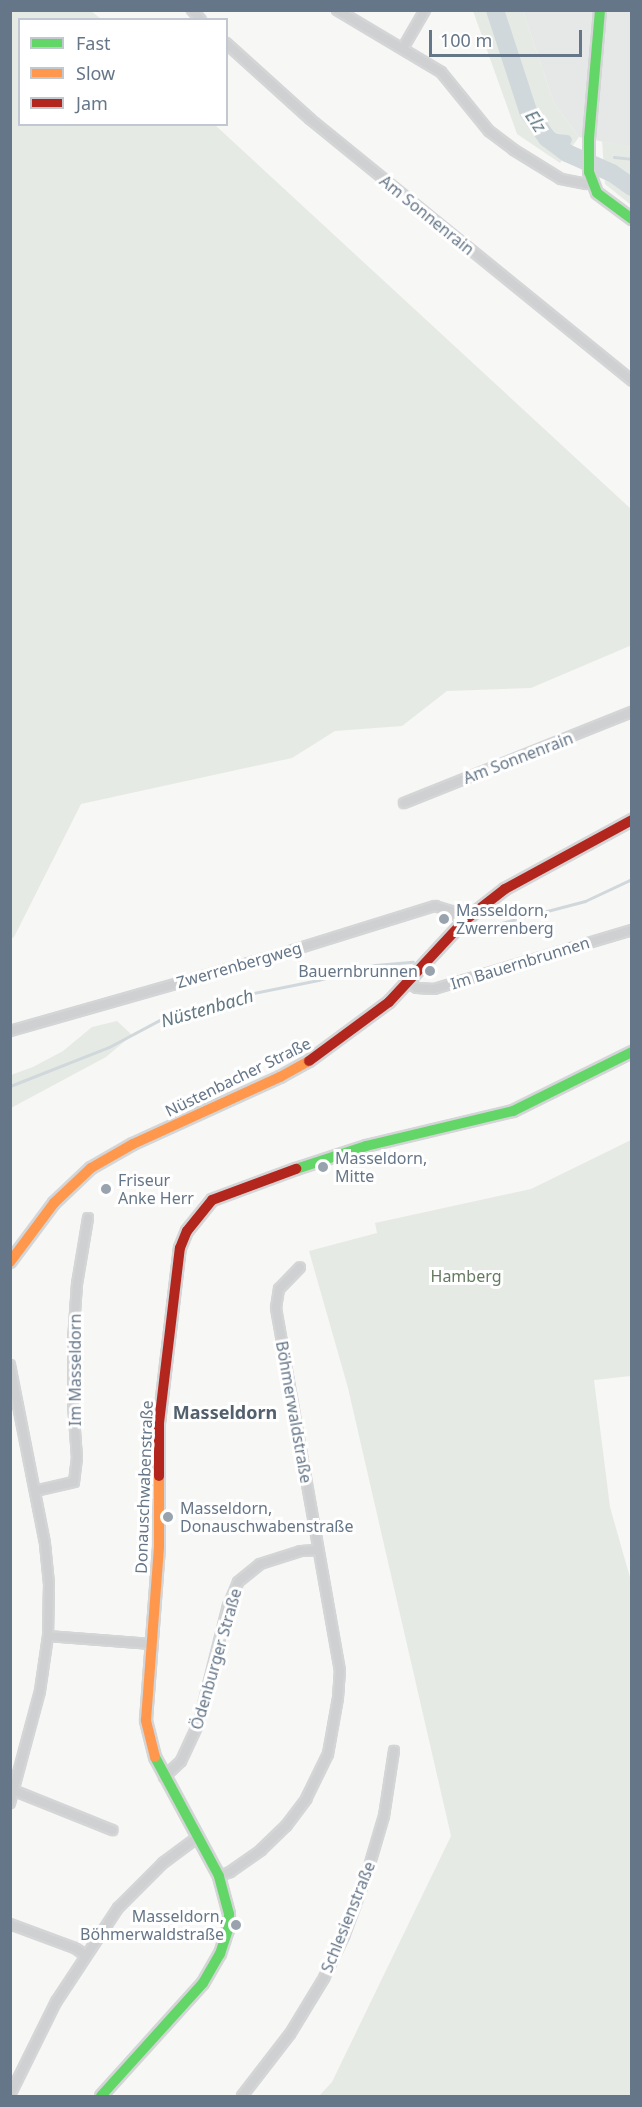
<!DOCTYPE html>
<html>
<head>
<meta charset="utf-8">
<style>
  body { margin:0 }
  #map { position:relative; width:642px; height:2107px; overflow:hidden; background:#f7f7f6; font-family:"Noto Sans",sans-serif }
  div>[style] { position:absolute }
  .built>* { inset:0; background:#e6e7e7 }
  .green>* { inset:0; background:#e6eae4 }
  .stream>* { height:3px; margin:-1.5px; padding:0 1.5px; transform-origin:1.5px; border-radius:1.5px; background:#d0d8db }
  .canal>* { height:10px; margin:-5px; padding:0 5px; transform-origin:5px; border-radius:5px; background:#d0d8db }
  .river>* { height:18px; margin:-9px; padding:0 9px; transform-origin:9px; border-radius:9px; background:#d0d8db }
  .roads { filter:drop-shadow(2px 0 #d4d5d6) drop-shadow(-2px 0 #d4d5d6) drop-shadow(0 2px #d4d5d6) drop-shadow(0 -2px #d4d5d6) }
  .street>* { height:8px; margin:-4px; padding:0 4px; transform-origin:4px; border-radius:4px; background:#cfd0d1 }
  .fast>* { height:10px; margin:-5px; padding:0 5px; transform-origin:5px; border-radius:5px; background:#63d668 }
  .slow>* { height:10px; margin:-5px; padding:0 5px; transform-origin:5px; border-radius:5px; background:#ff974d }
  .jam>* { height:10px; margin:-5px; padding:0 5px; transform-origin:5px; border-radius:5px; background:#b3261e }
  .dots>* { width:16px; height:16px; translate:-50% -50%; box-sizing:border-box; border:3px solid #fff; border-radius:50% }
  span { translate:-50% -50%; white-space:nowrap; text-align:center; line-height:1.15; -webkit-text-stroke:6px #fff; paint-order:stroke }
  .street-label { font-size:16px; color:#657688 }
  .poi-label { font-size:16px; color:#657688 }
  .left { translate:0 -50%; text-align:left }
  .right { translate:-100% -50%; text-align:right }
  .park-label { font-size:16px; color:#647a60 }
  .water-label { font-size:18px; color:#617883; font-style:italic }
  .neighbourhood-label { font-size:18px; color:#53606d; font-weight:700 }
  .frame { position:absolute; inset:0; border:12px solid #657688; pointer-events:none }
  .legend { position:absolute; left:18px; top:18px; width:210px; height:108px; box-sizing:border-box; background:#fff; border:2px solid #c1c8cf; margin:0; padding:8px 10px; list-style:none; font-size:18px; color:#657688 }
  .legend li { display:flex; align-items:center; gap:12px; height:30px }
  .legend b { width:30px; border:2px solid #c1c8cf }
  .scale { position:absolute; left:429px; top:30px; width:153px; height:27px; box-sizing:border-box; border:3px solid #657688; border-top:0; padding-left:8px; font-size:18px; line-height:21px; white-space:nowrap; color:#657688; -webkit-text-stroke:4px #fff; paint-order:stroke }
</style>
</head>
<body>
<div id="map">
  <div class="built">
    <i style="clip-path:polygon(523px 11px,631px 11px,631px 147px,579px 137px,554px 103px)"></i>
  </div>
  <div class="green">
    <i style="clip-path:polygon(11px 10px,91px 11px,101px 19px,20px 20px,20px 124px,215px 125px,631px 509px,632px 645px,531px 688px,447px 691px,402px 726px,335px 731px,292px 758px,81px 804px,14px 937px,11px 939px)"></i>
    <i style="clip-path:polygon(473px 11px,523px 11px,554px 103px,579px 137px,560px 163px,517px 134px)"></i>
    <i style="clip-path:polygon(602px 140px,631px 147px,631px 205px,605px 184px)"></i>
    <i style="clip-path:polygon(117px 1021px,132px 1035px,106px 1057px,11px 1108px,11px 1075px,33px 1067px,63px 1051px,92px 1027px)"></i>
    <i style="clip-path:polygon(631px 1140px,631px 1376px,594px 1380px,610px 1507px,631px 1581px,631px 2096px,319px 2096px,332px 2082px,451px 1836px,348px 1388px,309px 1251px,377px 1233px,375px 1223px,531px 1189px)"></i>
  </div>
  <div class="stream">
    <i style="left:614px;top:157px;width:18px;rotate:6deg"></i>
    <i style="left:471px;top:931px;width:118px;rotate:-14.7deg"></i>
    <i style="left:585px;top:901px;width:52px;rotate:-25.1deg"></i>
    <i style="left:10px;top:1086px;width:106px;rotate:-21.5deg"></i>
    <i style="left:109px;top:1047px;width:66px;rotate:-28.1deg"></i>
    <i style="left:167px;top:1016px;width:70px;rotate:-15.8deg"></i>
    <i style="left:234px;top:997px;width:86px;rotate:-11.4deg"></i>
    <i style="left:318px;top:980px;width:59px;rotate:-14.7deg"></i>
    <i style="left:375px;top:965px;width:38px;rotate:-5deg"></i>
  </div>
  <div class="canal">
    <i style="left:547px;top:138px;width:20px;rotate:6deg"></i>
  </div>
  <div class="river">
    <i style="left:495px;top:10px;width:106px;rotate:71.9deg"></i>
    <i style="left:528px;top:111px;width:33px;rotate:55deg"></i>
    <i style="left:547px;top:138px;width:25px;rotate:37deg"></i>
    <i style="left:567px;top:153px;width:49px;rotate:24deg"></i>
    <i style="left:612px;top:173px;width:24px;rotate:35deg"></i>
  </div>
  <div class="roads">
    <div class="street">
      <i style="left:192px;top:10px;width:13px;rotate:48deg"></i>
      <i style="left:337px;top:10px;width:121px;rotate:30.8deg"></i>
      <i style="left:441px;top:72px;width:76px;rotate:50.9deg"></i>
      <i style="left:489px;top:131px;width:31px;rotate:37deg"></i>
      <i style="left:514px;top:150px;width:55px;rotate:31.7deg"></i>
      <i style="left:561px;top:179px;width:26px;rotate:11deg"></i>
      <i style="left:587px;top:184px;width:5px;rotate:-22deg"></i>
      <i style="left:226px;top:43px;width:113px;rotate:42.1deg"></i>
      <i style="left:310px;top:119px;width:415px;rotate:39.1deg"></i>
      <i style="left:403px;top:48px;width:44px;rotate:-59.9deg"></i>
      <i style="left:404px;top:803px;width:245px;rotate:-21.8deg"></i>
      <i style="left:409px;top:983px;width:9px;rotate:32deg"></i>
      <i style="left:417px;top:988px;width:17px;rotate:3deg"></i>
      <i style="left:434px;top:989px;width:207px;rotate:-16.6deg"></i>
      <i style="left:10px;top:1031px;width:274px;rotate:-15.9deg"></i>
      <i style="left:274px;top:956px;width:169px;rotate:-17.3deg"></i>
      <i style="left:435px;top:906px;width:17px;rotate:17deg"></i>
      <i style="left:451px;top:911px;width:16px;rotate:38deg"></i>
      <i style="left:10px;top:1365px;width:182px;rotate:78.9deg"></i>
      <i style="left:45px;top:1544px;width:40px;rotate:84.3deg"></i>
      <i style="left:49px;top:1584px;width:52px;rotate:91.1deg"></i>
      <i style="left:48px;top:1636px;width:56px;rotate:98.3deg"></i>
      <i style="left:40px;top:1691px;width:116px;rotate:105deg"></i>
      <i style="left:35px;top:1491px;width:40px;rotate:-13deg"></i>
      <i style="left:74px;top:1482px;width:24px;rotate:-83deg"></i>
      <i style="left:77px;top:1458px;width:55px;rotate:-94.2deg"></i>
      <i style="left:73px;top:1403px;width:62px;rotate:-90deg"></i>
      <i style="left:73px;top:1341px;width:57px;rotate:-86deg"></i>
      <i style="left:77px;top:1284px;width:67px;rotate:-80.5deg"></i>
      <i style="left:48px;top:1636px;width:103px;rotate:4.4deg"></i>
      <i style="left:164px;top:1777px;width:23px;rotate:-43deg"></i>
      <i style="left:181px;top:1761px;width:40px;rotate:-65deg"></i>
      <i style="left:198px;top:1725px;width:123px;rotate:-75.9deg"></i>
      <i style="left:228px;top:1606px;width:26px;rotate:-67deg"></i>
      <i style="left:238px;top:1582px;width:28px;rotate:-39deg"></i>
      <i style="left:260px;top:1564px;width:43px;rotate:-17.6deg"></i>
      <i style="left:301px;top:1551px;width:17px;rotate:-3deg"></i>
      <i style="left:15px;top:1791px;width:105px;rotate:21.9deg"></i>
      <i style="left:219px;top:1876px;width:12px;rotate:-20deg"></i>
      <i style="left:230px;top:1872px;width:38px;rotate:-35deg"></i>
      <i style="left:261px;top:1850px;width:35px;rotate:-44deg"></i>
      <i style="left:286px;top:1826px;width:34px;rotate:-53deg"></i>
      <i style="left:306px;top:1799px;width:50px;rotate:-63.9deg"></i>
      <i style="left:328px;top:1754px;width:57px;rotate:-79.9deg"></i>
      <i style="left:338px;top:1698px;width:27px;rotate:-86deg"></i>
      <i style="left:340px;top:1671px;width:369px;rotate:-100deg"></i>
      <i style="left:276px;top:1308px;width:19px;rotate:-81deg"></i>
      <i style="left:279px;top:1289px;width:30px;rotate:-46deg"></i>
      <i style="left:10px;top:1924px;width:69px;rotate:20.3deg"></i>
      <i style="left:75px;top:1948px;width:12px;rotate:35deg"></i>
      <i style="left:10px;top:2095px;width:104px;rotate:-63.7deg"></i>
      <i style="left:56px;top:2002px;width:113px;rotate:-56.6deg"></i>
      <i style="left:118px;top:1908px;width:64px;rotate:-45deg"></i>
      <i style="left:163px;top:1863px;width:44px;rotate:-36.6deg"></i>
      <i style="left:242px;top:2096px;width:78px;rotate:-52.3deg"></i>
      <i style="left:290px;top:2034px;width:66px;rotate:-58.7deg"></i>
      <i style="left:324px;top:1978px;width:47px;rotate:-64.5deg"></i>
      <i style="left:344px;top:1936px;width:63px;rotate:-69.6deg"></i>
      <i style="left:366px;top:1877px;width:64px;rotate:-73.6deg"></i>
      <i style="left:384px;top:1816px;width:66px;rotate:-81.3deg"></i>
    </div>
    <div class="fast">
      <i style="left:600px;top:10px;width:129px;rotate:94.9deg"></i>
      <i style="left:589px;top:139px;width:33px;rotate:90deg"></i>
      <i style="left:589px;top:172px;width:22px;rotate:69deg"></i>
      <i style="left:597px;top:193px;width:44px;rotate:36.6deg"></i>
      <i style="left:296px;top:1169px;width:74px;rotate:-18.2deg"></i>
      <i style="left:366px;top:1146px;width:151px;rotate:-13.4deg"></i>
      <i style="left:513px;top:1111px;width:133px;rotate:-26.4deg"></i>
      <i style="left:101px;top:2096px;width:152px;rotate:-47.9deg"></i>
      <i style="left:203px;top:1983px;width:34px;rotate:-60deg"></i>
      <i style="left:220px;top:1954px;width:25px;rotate:-72deg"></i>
      <i style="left:228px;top:1930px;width:16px;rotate:-86deg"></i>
      <i style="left:229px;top:1914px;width:39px;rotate:-105deg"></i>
      <i style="left:219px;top:1876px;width:135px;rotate:-118.3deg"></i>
    </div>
    <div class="slow">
      <i style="left:10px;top:1262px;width:74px;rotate:-53.3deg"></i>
      <i style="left:54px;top:1203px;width:51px;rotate:-43.4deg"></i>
      <i style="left:91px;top:1168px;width:48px;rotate:-29.7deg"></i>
      <i style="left:133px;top:1144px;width:162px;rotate:-24.5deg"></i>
      <i style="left:280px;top:1077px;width:33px;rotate:-29deg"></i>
      <i style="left:155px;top:1757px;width:38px;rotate:-104deg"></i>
      <i style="left:146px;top:1720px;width:174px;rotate:-85.7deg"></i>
      <i style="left:159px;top:1546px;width:70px;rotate:-90deg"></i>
    </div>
    <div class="jam">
      <i style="left:309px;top:1061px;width:99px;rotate:-36.4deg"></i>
      <i style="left:389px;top:1002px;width:110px;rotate:-47.2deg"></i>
      <i style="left:464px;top:921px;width:52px;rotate:-38deg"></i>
      <i style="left:505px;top:889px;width:145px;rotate:-28.5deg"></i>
      <i style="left:159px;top:1476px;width:53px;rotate:-90deg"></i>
      <i style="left:159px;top:1423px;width:176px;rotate:-83.2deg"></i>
      <i style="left:180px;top:1248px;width:18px;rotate:-68deg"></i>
      <i style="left:187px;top:1231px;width:40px;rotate:-51deg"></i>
      <i style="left:212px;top:1200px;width:90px;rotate:-20.3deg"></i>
    </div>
  </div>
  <div class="dots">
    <i style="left:444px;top:919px;background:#98a3ae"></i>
    <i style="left:430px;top:971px;background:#98a3ae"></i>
    <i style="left:323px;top:1167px;background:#98a3ae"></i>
    <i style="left:106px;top:1189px;background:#98a3ae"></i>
    <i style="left:168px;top:1517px;background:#98a3ae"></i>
    <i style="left:236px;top:1925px;background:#98a3ae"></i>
  </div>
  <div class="street-label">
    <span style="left:427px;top:215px;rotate:39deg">Am Sonnenrain</span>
    <span style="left:518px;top:758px;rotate:-21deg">Am Sonnenrain</span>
    <span style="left:520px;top:963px;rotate:-17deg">Im Bauernbrunnen</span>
    <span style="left:239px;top:965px;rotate:-16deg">Zwerrenbergweg</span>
    <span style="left:238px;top:1077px;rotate:-26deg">Nüstenbacher Straße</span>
    <span style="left:75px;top:1370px;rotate:-90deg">Im Masseldorn</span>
    <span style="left:294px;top:1412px;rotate:80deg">Böhmerwaldstraße</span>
    <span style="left:144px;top:1487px;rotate:-88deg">Donauschwabenstraße</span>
    <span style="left:216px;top:1659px;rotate:-74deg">Ödenburger Straße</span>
    <span style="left:348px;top:1917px;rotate:-68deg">Schlesienstraße</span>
  </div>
  <div class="poi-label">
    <span class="left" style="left:456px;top:919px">Masseldorn,<br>Zwerrenberg</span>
    <span class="right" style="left:418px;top:971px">Bauernbrunnen</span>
    <span class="left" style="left:335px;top:1167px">Masseldorn,<br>Mitte</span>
    <span class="left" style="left:118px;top:1189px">Friseur<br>Anke Herr</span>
    <span class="left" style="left:180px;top:1517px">Masseldorn,<br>Donauschwabenstraße</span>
    <span class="right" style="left:224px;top:1925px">Masseldorn,<br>Böhmerwaldstraße</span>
  </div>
  <div class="park-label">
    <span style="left:466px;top:1276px">Hamberg</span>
  </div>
  <div class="water-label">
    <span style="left:536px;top:121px;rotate:57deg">Elz</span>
    <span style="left:207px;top:1008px;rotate:-16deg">Nüstenbach</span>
  </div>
  <div class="neighbourhood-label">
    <span style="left:225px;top:1412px">Masseldorn</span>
  </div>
  <div class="frame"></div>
  <ul class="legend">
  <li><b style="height:8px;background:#63d668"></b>Fast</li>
  <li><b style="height:8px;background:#ff974d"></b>Slow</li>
  <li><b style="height:8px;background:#b3261e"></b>Jam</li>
  </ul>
  <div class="scale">100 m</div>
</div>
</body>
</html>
